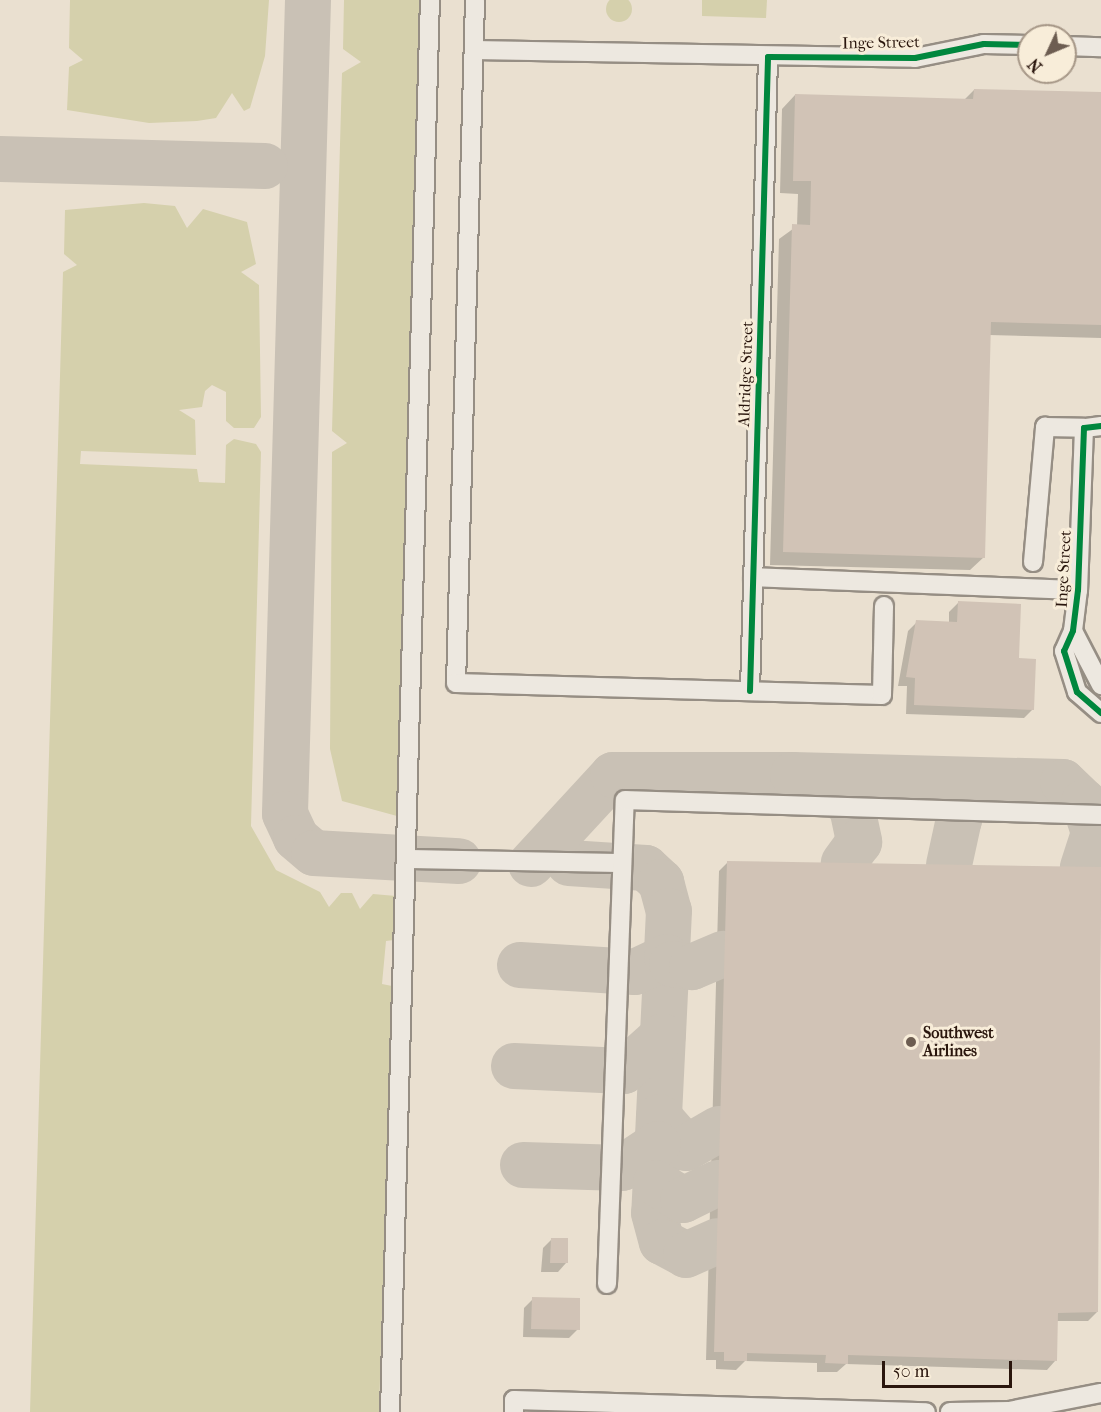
<!DOCTYPE html>
<html>
<head>
<meta charset="utf-8">
<style>
  body { margin:0 }
  #map { position:relative; width:1101px; height:1412px; overflow:hidden; background:#eae0d0; font-family:"IM FELL French Canon",serif }
  div>[style] { position:absolute }
  .green>* { inset:0; background:#d5d0ac }
  .round { border-radius:50% }
  .shadow>* { inset:0; background:#0003 }
  .taxiway>* { height:46px; margin:-23px; padding:0 23px; transform-origin:23px; border-radius:23px; background:#c9c1b5 }
  .building>* { inset:0; background:#d1c3b6 }
  .roads { filter:drop-shadow(2px 0 #968e84) drop-shadow(-2px 0 #968e84) drop-shadow(0 2px #968e84) drop-shadow(0 -2px #968e84) }
  .minor>* { height:18px; margin:-9px; padding:0 9px; transform-origin:9px; border-radius:9px; background:#ede8e0 }
  .cycleway>* { height:6px; margin:-3px; padding:0 3px; transform-origin:3px; border-radius:3px; background:#00873e }
  .dots>* { width:16px; height:16px; translate:-50% -50%; box-sizing:border-box; border:3px solid #f8edd9; border-radius:50% }
  span { translate:-50% -50%; white-space:nowrap; text-align:center; line-height:1.15; -webkit-text-stroke:6px #f8edd9; paint-order:stroke }
  .street-label { font-size:16px; color:#2a160d }
  .poi-label { font-size:16px; color:#2a160d; font-weight:700 }
  .left { translate:0 -50%; text-align:left }
  .north { position:absolute; left:1017px; top:24px; width:60px; height:60px; box-sizing:border-box; background:#f8edd9; border:2px solid #a69787; border-radius:50%; rotate:226deg; font-size:16px; font-weight:700; line-height:24px; text-align:center; color:#2a160d }
  .north::after { content:''; display:block; margin:auto; width:21px; height:27px; background:#6d5d51; clip-path:polygon(50% 0,100% 100%,50% 72%,0 100%) }
  .scale { position:absolute; left:882px; top:1361px; width:130px; height:27px; box-sizing:border-box; border:3px solid #2a160d; border-top:0; padding-left:8px; font-size:18px; line-height:21px; white-space:nowrap; color:#2a160d; -webkit-text-stroke:4px #f8edd9; paint-order:stroke }
</style>
</head>
<body>
<div id="map">
  <div class="green">
    <i class="round" style="left:606px;top:-4px;width:26px;height:26px"></i>
    <i style="clip-path:polygon(70px 0,269px 0,265px 56px,250px 108px,244px 111px,232px 93px,216px 118px,197px 121px,149px 123px,67px 110px,69px 67px,83px 60px,69px 48px)"></i>
    <i style="clip-path:polygon(344px 0,422px 0,397px 816px,342px 801px,330px 749px,332px 452px,347px 443px,332px 431px,342px 73px,361px 62px,343px 49px)"></i>
    <i style="clip-path:polygon(702px 0,767px 0,766px 18px,702px 16px)"></i>
    <i style="clip-path:polygon(144px 203px,175px 206px,187px 228px,203px 209px,247px 222px,256px 264px,241px 272px,259px 285px,261px 417px,254px 428px,234px 428px,226px 421px,226px 392px,212px 385px,205px 391px,202px 407px,179px 410px,195px 420px,196px 455px,81px 451px,80px 464px,197px 469px,199px 482px,225px 483px,226px 445px,234px 439px,256px 444px,261px 452px,251px 826px,276px 870px,320px 892px,329px 907px,341px 893px,352px 893px,360px 909px,373px 894px,396px 896px,394px 940px,386px 941px,382px 984px,392px 986px,379px 1412px,30px 1412px,63px 272px,77px 265px,64px 254px,65px 210px)"></i>
  </div>
  <div class="shadow">
    <i style="clip-path:polygon(974px 90px,1101px 94px,1101px 338px,989px 335px,984px 557px,970px 570px,770px 565px,779px 239px,797px 226px,798px 194px,780px 193px,782px 109px,795px 95px,964px 100px)"></i>
    <i style="clip-path:polygon(958px 603px,1018px 659px,1033px 709px,1024px 718px,906px 714px,907px 686px,898px 686px,908px 631px,917px 622px,949px 623px,949px 612px)"></i>
    <i style="clip-path:polygon(728px 862px,1101px 869px,1097px 1312px,1088px 1321px,1057px 1321px,1055px 1361px,1047px 1370px,846px 1364px,837px 1372px,817px 1372px,817px 1363px,745px 1361px,736px 1370px,716px 1369px,716px 1360px,706px 1360px,719px 871px)"></i>
    <i style="clip-path:polygon(552px 1239px,566px 1263px,558px 1272px,541px 1272px,543px 1248px)"></i>
    <i style="clip-path:polygon(533px 1299px,578px 1329px,569px 1338px,523px 1337px,524px 1308px)"></i>
  </div>
  <div class="taxiway">
    <i style="left:308px;top:0;width:814px;rotate:91.62deg"></i>
    <i style="left:285px;top:814px;width:26px;rotate:65deg"></i>
    <i style="left:296px;top:838px;width:23px;rotate:40deg"></i>
    <i style="left:314px;top:853px;width:145px;rotate:3.2deg"></i>
    <i style="left:0;top:159px;width:265px;rotate:1.5deg"></i>
    <i style="left:805px;top:780px;width:51px;rotate:26.6deg"></i>
    <i style="left:851px;top:803px;width:40px;rotate:78deg"></i>
    <i style="left:859px;top:842px;width:26px;rotate:126deg"></i>
    <i style="left:920px;top:781px;width:29px;rotate:22deg"></i>
    <i style="left:947px;top:792px;width:30px;rotate:66deg"></i>
    <i style="left:959px;top:819px;width:47px;rotate:102.3deg"></i>
    <i style="left:569px;top:863px;width:77px;rotate:3.7deg"></i>
    <i style="left:646px;top:868px;width:21px;rotate:43deg"></i>
    <i style="left:661px;top:882px;width:30px;rotate:75deg"></i>
    <i style="left:669px;top:911px;width:302px;rotate:92.8deg"></i>
    <i style="left:654px;top:1213px;width:30px;rotate:75deg"></i>
    <i style="left:662px;top:1242px;width:27px;rotate:28deg"></i>
    <i style="left:686px;top:1255px;width:34px;rotate:-24deg"></i>
    <i style="left:531px;top:864px;width:121px;rotate:-47.3deg"></i>
    <i style="left:613px;top:775px;width:180px"></i>
    <i style="left:793px;top:775px;width:270px;rotate:1.5deg"></i>
    <i style="left:1063px;top:782px;width:29px;rotate:44deg"></i>
    <i style="left:1084px;top:802px;width:33px;rotate:72deg"></i>
    <i style="left:1094px;top:833px;width:36px;rotate:108deg"></i>
    <i style="left:520px;top:965px;width:115px;rotate:3.5deg"></i>
    <i style="left:635px;top:972px;width:35px;rotate:-25deg"></i>
    <i style="left:667px;top:957px;width:9px;rotate:54deg"></i>
    <i style="left:672px;top:964px;width:20px;rotate:9deg"></i>
    <i style="left:692px;top:967px;width:34px;rotate:-23deg"></i>
    <i style="left:514px;top:1066px;width:110px;rotate:2.6deg"></i>
    <i style="left:624px;top:1071px;width:52px;rotate:-41.9deg"></i>
    <i style="left:659px;top:1117px;width:41px;rotate:48.9deg"></i>
    <i style="left:686px;top:1148px;width:38px;rotate:-30deg"></i>
    <i style="left:523px;top:1165px;width:99px;rotate:1.7deg"></i>
    <i style="left:622px;top:1168px;width:43px;rotate:-33.7deg"></i>
    <i style="left:656px;top:1183px;width:32px;rotate:32deg"></i>
    <i style="left:683px;top:1200px;width:39px;rotate:-26deg"></i>
  </div>
  <div class="building">
    <i style="clip-path:polygon(974px 89px,1101px 92px,1101px 325px,991px 322px,985px 558px,783px 552px,792px 224px,810px 225px,811px 181px,793px 181px,795px 94px,973px 99px)"></i>
    <i style="clip-path:polygon(958px 601px,1021px 604px,1019px 658px,1036px 659px,1034px 710px,914px 705px,915px 678px,906px 677px,916px 620px,957px 622px)"></i>
    <i style="clip-path:polygon(727px 861px,1101px 867px,1098px 1312px,1058px 1313px,1057px 1361px,848px 1355px,848px 1364px,825px 1363px,826px 1355px,747px 1353px,747px 1361px,724px 1361px,724px 1352px,714px 1352px)"></i>
    <i style="clip-path:polygon(551px 1238px,568px 1238px,568px 1263px,550px 1263px)"></i>
    <i style="clip-path:polygon(532px 1297px,580px 1298px,580px 1330px,531px 1329px)"></i>
  </div>
  <div class="roads">
    <div class="minor">
      <i style="left:475px;top:0;width:683px;rotate:91.59deg"></i>
      <i style="left:456px;top:683px;width:426px;rotate:1.6deg"></i>
      <i style="left:882px;top:695px;width:89px;rotate:-88.7deg"></i>
      <i style="left:1065px;top:46px;width:36px;rotate:2deg"></i>
      <i style="left:474px;top:50px;width:441px;rotate:1deg"></i>
      <i style="left:915px;top:58px;width:70px;rotate:-11.5deg"></i>
      <i style="left:984px;top:44px;width:45px;rotate:1.3deg"></i>
      <i style="left:1101px;top:426px;width:17px;rotate:173deg"></i>
      <i style="left:1084px;top:428px;width:162px;rotate:92.1deg"></i>
      <i style="left:1078px;top:590px;width:41px;rotate:97deg"></i>
      <i style="left:1073px;top:631px;width:22px;rotate:114deg"></i>
      <i style="left:1064px;top:651px;width:43px;rotate:72.4deg"></i>
      <i style="left:1077px;top:692px;width:32px;rotate:41deg"></i>
      <i style="left:1033px;top:562px;width:136px;rotate:-84.9deg"></i>
      <i style="left:1045px;top:427px;width:39px;rotate:1deg"></i>
      <i style="left:753px;top:577px;width:325px;rotate:2.3deg"></i>
      <i style="left:1073px;top:631px;width:61px;rotate:62.6deg"></i>
      <i style="left:750px;top:691px;width:634px;rotate:-88.37deg"></i>
      <i style="left:406px;top:859px;width:216px;rotate:1.1deg"></i>
      <i style="left:607px;top:1284px;width:484px;rotate:-87.9deg"></i>
      <i style="left:625px;top:800px;width:476px;rotate:1.8deg"></i>
      <i style="left:390px;top:1412px;width:1413px;rotate:-88.38deg"></i>
      <i style="left:514px;top:1412px;width:12px;rotate:-90deg"></i>
      <i style="left:514px;top:1400px;width:412px;rotate:1.7deg"></i>
      <i style="left:950px;top:1412px;width:59px;rotate:-1deg"></i>
      <i style="left:1009px;top:1411px;width:94px;rotate:-11.1deg"></i>
    </div>
  </div>
  <div class="cycleway">
    <i style="left:1101px;top:426px;width:17px;rotate:173deg"></i>
    <i style="left:1084px;top:428px;width:162px;rotate:92.1deg"></i>
    <i style="left:1078px;top:590px;width:41px;rotate:97deg"></i>
    <i style="left:1073px;top:631px;width:22px;rotate:114deg"></i>
    <i style="left:1064px;top:651px;width:43px;rotate:72.4deg"></i>
    <i style="left:1077px;top:692px;width:32px;rotate:41deg"></i>
    <i style="left:750px;top:691px;width:634px;rotate:-88.37deg"></i>
    <i style="left:768px;top:57px;width:147px;rotate:0.4deg"></i>
    <i style="left:915px;top:58px;width:70px;rotate:-11.5deg"></i>
    <i style="left:984px;top:44px;width:45px;rotate:1.3deg"></i>
  </div>
  <div class="dots">
    <i style="left:911px;top:1042px;background:#6d5d51"></i>
  </div>
  <div class="street-label">
    <span style="left:881px;top:43px;rotate:-1deg">Inge Street</span>
    <span style="left:746px;top:374px;rotate:-88deg">Aldridge Street</span>
    <span style="left:1064px;top:569px;rotate:-87deg">Inge Street</span>
  </div>
  <div class="poi-label">
    <span class="left" style="left:923px;top:1042px">Southwest<br>Airlines</span>
  </div>
  <div class="north">N</div>
  <div class="scale">50 m</div>
</div>
</body>
</html>
